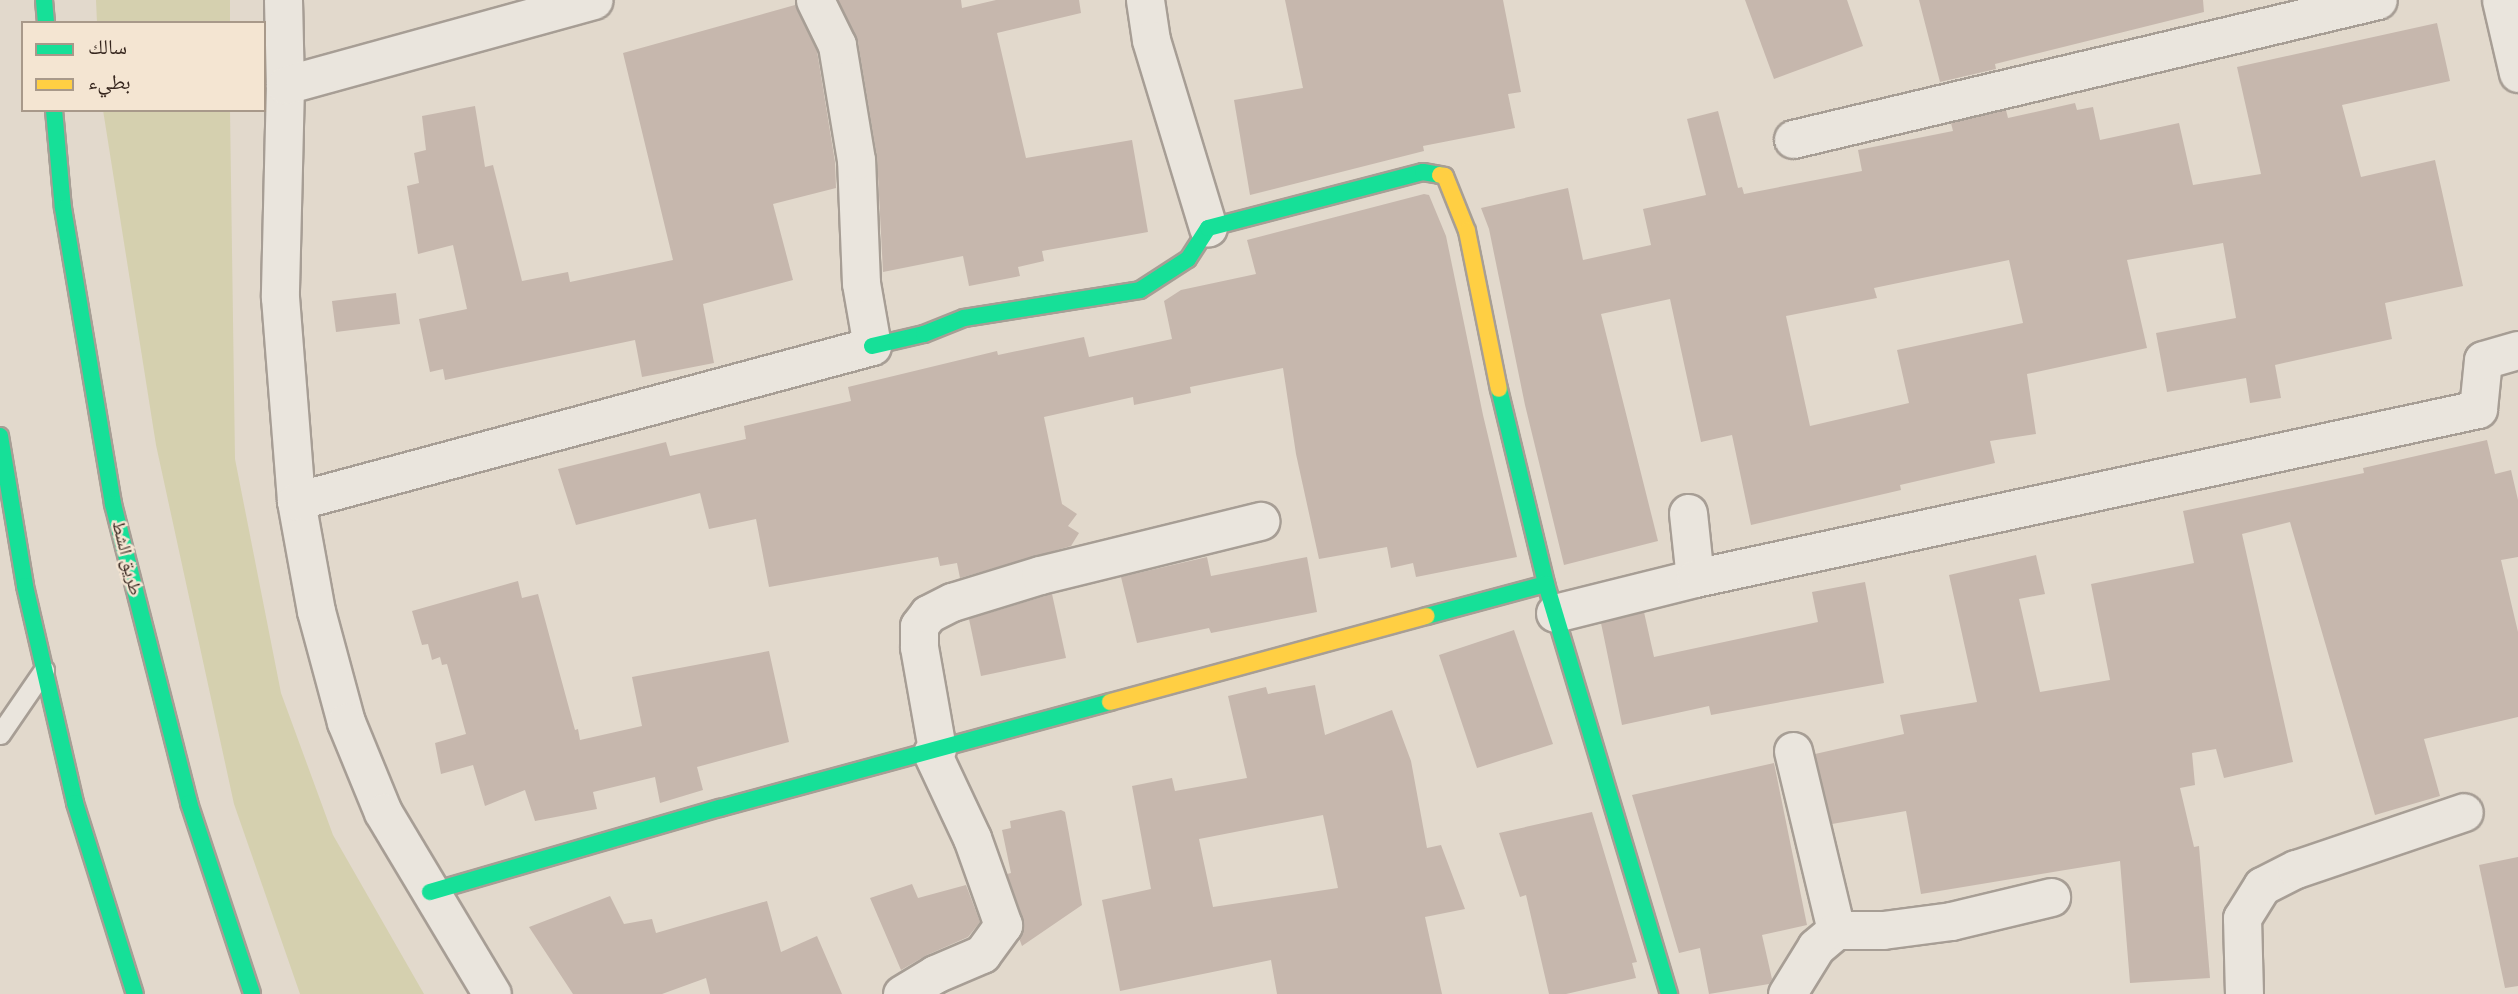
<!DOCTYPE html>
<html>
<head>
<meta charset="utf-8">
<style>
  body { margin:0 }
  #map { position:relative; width:2518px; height:994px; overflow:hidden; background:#e2d9cc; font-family:"Libre Baskerville","Noto Naskh Arabic",serif }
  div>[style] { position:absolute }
  .green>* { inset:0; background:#d5d0af }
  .building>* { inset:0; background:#c6b7ad }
  .roads { filter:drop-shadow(2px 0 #a79e95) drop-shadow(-2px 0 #a79e95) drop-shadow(0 2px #a79e95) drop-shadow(0 -2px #a79e95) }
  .lane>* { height:19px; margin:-9.5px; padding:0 9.5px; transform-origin:9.5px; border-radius:9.5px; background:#eae5dd }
  .street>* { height:37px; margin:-18.5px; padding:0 18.5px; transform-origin:18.5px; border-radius:18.5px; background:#eae5dd }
  .fast>* { height:16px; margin:-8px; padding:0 8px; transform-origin:8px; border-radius:8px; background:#16e098 }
  .slow>* { height:16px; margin:-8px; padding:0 8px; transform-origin:8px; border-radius:8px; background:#ffcf43 }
  span { translate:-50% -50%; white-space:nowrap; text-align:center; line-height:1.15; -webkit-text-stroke:5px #f4e5d2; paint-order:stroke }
  .street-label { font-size:18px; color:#36261e }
  .legend { position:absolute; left:21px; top:21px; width:245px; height:91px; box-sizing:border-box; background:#f4e5d2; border:2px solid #a8998a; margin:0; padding:9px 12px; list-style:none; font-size:21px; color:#36261e }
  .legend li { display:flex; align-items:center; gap:14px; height:35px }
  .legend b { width:35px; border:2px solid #a8998a }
</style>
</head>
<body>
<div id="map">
  <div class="green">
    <i style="clip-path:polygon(96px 0,230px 0,230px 23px,97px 23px)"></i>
    <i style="clip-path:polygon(103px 110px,230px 110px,235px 459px,281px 693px,333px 835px,424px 994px,300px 994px,234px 804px,156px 445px)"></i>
  </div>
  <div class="building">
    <i style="clip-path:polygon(838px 0,961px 0,962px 8px,996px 0,1079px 0,1081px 13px,997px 33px,1026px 158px,1132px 140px,1148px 232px,1042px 251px,1044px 261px,1018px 267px,1020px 276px,969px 286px,963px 256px,883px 272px,877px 157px,858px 42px)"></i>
    <i style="clip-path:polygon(1285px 0,1503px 0,1521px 92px,1508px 94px,1515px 128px,1423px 146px,1424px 151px,1250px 195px,1234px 100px,1303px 88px)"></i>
    <i style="clip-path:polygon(1745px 0,1847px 0,1863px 46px,1774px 79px)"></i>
    <i style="clip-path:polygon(1919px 0,2203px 0,2204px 12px,1995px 64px,1996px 69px,1940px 82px)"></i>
    <i style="clip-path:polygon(795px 5px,817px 51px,835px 162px,836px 188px,773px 204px,793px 280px,703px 304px,714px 363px,642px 377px,635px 340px,445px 380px,443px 369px,430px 372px,419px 319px,467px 309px,453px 245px,418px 254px,407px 186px,419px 183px,414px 153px,426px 150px,422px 116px,475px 106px,485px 167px,493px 165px,522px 281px,568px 272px,570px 282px,673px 260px,623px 53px)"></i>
    <i style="clip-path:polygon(evenodd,2437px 23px,2450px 81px,2342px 105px,2361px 177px,2435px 160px,2463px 286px,2385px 303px,2392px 339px,2275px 365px,2281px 398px,2250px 403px,2246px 378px,2167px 392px,2156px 333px,2236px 318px,2223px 243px,2127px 260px,2147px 348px,2027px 374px,2036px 434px,1990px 441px,1995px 463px,1900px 485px,1901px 490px,1751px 525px,1732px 435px,1701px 442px,1670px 299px,1601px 314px,1658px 541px,1564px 565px,1525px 405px,1489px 229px,1481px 208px,1568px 188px,1583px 260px,1651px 245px,1643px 209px,1706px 195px,1687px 119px,1718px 111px,1738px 188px,1742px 187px,1744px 194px,1862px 171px,1858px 150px,1953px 131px,1951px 123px,2006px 110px,2008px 118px,2075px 103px,2077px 110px,2093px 107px,2100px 140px,2179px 123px,2193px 185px,2261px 174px,2237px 67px,2437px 23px,2009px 260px,2023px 323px,1897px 350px,1909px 403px,1810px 426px,1786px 316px,1877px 298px,1874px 288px,2009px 260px)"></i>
    <i style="clip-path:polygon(1424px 194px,1429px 195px,1446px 236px,1483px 415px,1517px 557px,1416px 577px,1413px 563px,1391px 568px,1387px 547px,1319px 559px,1296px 454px,1283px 368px,1190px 387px,1191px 393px,1134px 405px,1133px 397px,1044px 417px,1062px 504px,1077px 514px,1068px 526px,1079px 533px,1071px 546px,960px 578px,957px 563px,940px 566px,938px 557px,769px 587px,756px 519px,709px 529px,700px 493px,576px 525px,558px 469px,666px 442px,670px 456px,746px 439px,744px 426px,851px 401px,848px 387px,997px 351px,998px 355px,1084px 337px,1089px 357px,1172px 339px,1164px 301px,1181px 290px,1256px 274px,1247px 240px)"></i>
    <i style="clip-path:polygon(396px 293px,400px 324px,336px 332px,332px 301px)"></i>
    <i style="clip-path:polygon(2487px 440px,2495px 474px,2511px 470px,2518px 500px,2518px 557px,2501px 560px,2518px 632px,2518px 717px,2424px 739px,2440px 796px,2375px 815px,2290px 522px,2242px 534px,2293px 762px,2224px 778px,2216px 749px,2192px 753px,2195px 785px,2180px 788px,2194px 847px,2199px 846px,2210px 978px,2130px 983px,2120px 861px,1921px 894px,1906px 811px,1832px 824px,1815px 754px,1904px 734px,1900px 715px,1977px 702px,1949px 575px,2036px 555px,2045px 594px,2019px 599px,2040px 692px,2110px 680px,2091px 584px,2194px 563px,2183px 511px,2364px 473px,2363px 468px)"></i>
    <i style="clip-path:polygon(1207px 557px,1211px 576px,1307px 557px,1317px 612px,1211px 633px,1209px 628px,1137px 643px,1121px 577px)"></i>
    <i style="clip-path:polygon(518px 581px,522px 598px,538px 594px,575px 730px,578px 729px,580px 740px,642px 726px,632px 677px,769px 651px,789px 742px,697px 767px,703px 790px,660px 803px,655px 777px,593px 792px,597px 809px,535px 821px,525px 790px,485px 806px,473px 765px,441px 774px,435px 743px,466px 734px,447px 664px,442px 665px,440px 657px,432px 660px,428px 644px,422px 645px,412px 611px)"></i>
    <i style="clip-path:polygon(1865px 582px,1884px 683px,1711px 715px,1709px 706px,1622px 725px,1601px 623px,1644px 612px,1654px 657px,1818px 622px,1812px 592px)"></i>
    <i style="clip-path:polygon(1052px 594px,1066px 658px,981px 676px,969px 619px)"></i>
    <i style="clip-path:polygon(1514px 630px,1553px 744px,1477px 768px,1439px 655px)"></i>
    <i style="clip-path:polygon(evenodd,1315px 685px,1325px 735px,1392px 710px,1411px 761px,1427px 848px,1441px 845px,1465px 909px,1425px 917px,1442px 994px,1277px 994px,1271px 960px,1120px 991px,1102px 900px,1151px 889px,1132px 786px,1172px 778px,1175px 791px,1247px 778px,1228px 696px,1266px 687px,1268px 694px,1315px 685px,1323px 815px,1338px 888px,1213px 907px,1199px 839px,1323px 815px)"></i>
    <i style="clip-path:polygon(1774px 763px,1807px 925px,1762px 935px,1772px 979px,1769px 984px,1709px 994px,1700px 948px,1679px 953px,1632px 795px)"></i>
    <i style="clip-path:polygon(1061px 810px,1065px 812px,1082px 905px,1022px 946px,1019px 938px,1024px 929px,1023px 919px,1007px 874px,1011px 873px,1002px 830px,1011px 828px,1010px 821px)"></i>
    <i style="clip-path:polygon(1592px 812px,1637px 962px,1632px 963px,1636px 978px,1566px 994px,1549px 994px,1526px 895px,1520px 897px,1499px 833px)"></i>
    <i style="clip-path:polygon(2518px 857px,2518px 986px,2505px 988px,2479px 865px)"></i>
    <i style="clip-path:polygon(912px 884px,918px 898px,966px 885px,980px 922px,968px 937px,927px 955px,901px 970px,870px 898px)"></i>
    <i style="clip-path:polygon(610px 896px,624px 924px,652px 919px,656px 933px,767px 901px,781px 952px,817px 936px,842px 994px,710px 994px,706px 978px,662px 994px,573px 994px,529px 927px)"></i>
  </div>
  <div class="roads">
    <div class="lane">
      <i style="left:0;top:734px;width:78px;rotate:-55.5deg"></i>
    </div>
    <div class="street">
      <i style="left:283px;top:0;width:85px;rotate:88.7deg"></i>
      <i style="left:285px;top:85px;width:212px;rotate:91.4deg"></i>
      <i style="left:280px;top:297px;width:205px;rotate:85.5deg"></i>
      <i style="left:296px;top:501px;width:112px;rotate:79.7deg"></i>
      <i style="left:316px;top:611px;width:115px;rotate:74.9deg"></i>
      <i style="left:346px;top:722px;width:97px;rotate:67.7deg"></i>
      <i style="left:383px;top:812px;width:212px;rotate:59.1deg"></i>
      <i style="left:1145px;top:0;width:40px;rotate:81.5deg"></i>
      <i style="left:1151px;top:40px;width:196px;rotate:73.1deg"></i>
      <i style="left:2501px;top:0;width:75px;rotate:76.9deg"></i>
      <i style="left:285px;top:85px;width:320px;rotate:-15.4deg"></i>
      <i style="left:1793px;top:139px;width:601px;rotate:-13.37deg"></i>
      <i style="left:296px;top:501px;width:596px;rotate:-15.06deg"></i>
      <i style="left:872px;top:346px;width:64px;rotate:-99.9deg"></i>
      <i style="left:861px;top:283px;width:123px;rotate:-92.3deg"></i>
      <i style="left:856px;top:160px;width:117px;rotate:-99.4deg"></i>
      <i style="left:837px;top:45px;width:50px;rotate:-116.1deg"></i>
      <i style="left:1688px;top:513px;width:65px;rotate:83.9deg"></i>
      <i style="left:1555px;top:613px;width:144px;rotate:-14deg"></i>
      <i style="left:1695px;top:578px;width:801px;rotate:-12.18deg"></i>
      <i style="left:2478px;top:409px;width:49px;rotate:-84.2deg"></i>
      <i style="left:2483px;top:360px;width:36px;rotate:-16deg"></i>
      <i style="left:937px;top:749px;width:104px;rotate:-100deg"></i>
      <i style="left:919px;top:647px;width:21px;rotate:-90deg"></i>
      <i style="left:919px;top:626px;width:15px;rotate:-53deg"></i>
      <i style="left:928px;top:614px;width:27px;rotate:-27deg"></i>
      <i style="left:952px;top:602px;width:92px;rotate:-17.1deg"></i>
      <i style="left:1040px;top:575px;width:227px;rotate:-13.8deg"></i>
      <i style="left:1793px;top:751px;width:184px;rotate:76.5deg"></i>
      <i style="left:902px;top:994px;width:39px;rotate:-31deg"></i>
      <i style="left:935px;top:974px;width:51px;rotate:-23.1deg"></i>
      <i style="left:982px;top:954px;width:36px;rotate:-54deg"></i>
      <i style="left:1003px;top:925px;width:92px;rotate:-109.6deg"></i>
      <i style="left:972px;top:838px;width:94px;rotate:-115.2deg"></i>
      <i style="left:1787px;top:994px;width:55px;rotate:-58.3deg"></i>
      <i style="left:1816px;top:947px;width:26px;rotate:-40deg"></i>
      <i style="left:1836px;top:930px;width:47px"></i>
      <i style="left:1883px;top:930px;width:69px;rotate:-7.5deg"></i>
      <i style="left:1951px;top:921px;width:103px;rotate:-13.5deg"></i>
      <i style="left:2244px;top:994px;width:76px;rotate:-91.5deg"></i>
      <i style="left:2242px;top:918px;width:38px;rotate:-58deg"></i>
      <i style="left:2262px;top:886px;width:38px;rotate:-27deg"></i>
      <i style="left:2296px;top:869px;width:177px;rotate:-18.7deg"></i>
    </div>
    <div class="fast">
      <i style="left:44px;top:0;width:23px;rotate:85deg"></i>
      <i style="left:54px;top:110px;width:98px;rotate:84.8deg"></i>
      <i style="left:63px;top:208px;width:300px;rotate:80.4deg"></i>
      <i style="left:113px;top:504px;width:309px;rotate:75.7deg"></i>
      <i style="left:189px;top:803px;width:201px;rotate:71.7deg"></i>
      <i style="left:872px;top:346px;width:53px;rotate:-13deg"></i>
      <i style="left:924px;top:334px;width:43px;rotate:-21.8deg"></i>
      <i style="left:964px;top:318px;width:178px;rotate:-9deg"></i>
      <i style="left:1140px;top:290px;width:57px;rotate:-32.9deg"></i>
      <i style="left:1188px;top:259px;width:37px;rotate:-57deg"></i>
      <i style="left:1208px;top:228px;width:222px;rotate:-14.6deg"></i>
      <i style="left:1423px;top:172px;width:17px;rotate:10deg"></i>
      <i style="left:1499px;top:389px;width:201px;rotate:76.4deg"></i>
      <i style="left:1546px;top:584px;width:428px;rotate:73.3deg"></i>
      <i style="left:0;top:436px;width:152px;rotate:80.5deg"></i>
      <i style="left:25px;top:586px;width:223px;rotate:77deg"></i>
      <i style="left:75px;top:803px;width:200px;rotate:72.6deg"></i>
      <i style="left:1427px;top:616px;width:123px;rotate:-15.1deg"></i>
      <i style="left:430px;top:892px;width:302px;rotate:-16.2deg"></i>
      <i style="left:720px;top:808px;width:404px;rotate:-15.2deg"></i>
    </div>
    <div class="slow">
      <i style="left:1440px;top:175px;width:5px;rotate:11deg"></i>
      <i style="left:1445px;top:176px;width:59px;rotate:68.2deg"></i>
      <i style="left:1467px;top:231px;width:161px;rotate:78.6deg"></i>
      <i style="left:1110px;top:702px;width:328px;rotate:-15.2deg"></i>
    </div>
  </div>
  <div class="street-label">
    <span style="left:127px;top:558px;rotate:76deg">طريق الشط</span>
  </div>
  <ul class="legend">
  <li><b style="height:9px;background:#16e098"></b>سالك</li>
  <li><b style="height:9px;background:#ffcf43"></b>بطيء</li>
  </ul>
</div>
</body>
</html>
